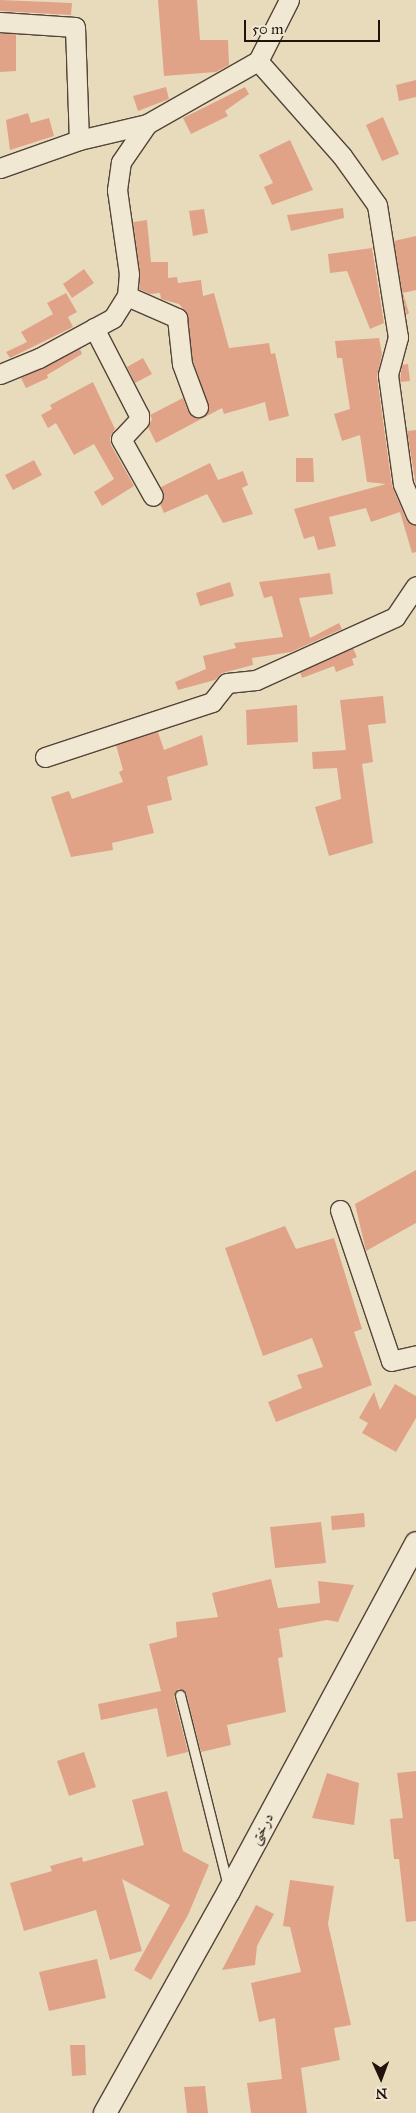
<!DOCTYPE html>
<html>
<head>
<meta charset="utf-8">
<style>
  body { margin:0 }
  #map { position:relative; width:416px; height:2113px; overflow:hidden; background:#e8dbbc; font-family:"IM FELL Great Primer",Amiri,serif }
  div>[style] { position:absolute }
  .building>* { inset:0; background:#e0a388 }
  .roads { filter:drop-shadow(1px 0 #534438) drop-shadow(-1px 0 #534438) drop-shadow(0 1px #534438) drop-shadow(0 -1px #534438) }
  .service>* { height:9px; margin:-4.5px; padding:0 4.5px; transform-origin:4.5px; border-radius:4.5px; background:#f0e8d3 }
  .minor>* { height:19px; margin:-9.5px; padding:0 9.5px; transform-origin:9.5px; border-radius:9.5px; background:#f0e8d3 }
  .tertiary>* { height:22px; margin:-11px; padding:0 11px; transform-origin:11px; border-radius:11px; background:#f0e8d3 }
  span { translate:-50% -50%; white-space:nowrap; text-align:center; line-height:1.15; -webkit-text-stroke:4px #f0e8d3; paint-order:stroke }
  .street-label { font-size:15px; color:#21120c }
  .north { position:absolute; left:356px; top:2053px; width:50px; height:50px; -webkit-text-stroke:4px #f0e8d3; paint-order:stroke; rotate:178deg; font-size:14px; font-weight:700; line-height:20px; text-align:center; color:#21120c }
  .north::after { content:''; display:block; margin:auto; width:18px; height:22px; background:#21120c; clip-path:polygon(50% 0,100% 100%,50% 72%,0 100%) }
  .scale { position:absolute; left:244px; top:20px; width:136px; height:22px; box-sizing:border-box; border:2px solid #21120c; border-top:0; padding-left:6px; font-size:15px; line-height:18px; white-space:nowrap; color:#21120c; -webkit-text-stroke:4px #f0e8d3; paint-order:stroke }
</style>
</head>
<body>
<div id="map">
  <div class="building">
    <i style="clip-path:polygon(0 0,72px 3px,71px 15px,0 11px)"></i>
    <i style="clip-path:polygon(158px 0,197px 0,200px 40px,228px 40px,229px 65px,216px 72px,164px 76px)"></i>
    <i style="clip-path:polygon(0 33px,16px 34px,16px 71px,0 72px)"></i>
    <i style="clip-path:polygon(416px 80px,416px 97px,399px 101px,396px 85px)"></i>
    <i style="clip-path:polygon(166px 87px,169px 99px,138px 111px,133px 96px)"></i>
    <i style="clip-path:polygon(245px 87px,249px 94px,225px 111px,228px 116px,191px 134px,183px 118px)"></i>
    <i style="clip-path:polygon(28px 113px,31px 123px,49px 118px,54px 136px,10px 150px,6px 120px)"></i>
    <i style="clip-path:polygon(383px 117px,399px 154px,382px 161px,366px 125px)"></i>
    <i style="clip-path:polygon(290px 140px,313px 190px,272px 205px,264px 187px,273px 183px,259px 155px)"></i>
    <i style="clip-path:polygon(343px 208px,344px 218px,291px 231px,287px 215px)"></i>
    <i style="clip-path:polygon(204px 209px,208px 233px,193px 236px,189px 211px)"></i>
    <i style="clip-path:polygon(147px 220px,151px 262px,168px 262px,168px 278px,177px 277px,178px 283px,201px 280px,203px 296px,214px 293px,229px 348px,269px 343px,271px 354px,275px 353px,289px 416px,269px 421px,265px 402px,224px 414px,222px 408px,156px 443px,148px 427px,152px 419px,150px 415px,183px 398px,188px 411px,196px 418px,206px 414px,209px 408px,193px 361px,186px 312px,179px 304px,161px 299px,160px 293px,150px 294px,139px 289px,140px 272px,133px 222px)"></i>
    <i style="clip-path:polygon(416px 236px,416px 290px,403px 293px,409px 313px,406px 315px,394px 241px)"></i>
    <i style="clip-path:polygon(372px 248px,384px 323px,370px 329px,347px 271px,330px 273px,328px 254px)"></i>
    <i style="clip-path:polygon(84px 269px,94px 283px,72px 298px,63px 284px)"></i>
    <i style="clip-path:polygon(66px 293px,77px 312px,68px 317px,73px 327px,10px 358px,6px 352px,27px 342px,21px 332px,53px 314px,47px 303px)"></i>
    <i style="clip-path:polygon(379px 338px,382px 354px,377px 377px,392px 486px,406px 519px,416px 525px,416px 552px,412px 553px,400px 512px,371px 522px,366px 508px,329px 517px,336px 546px,318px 550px,314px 536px,304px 539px,294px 509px,386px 484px,367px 482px,360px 435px,342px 441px,334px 414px,350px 409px,342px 358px,337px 358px,335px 341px)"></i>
    <i style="clip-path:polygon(80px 349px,82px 354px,47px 375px,48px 378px,26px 388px,21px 378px)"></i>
    <i style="clip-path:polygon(143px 358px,152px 374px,135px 383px,127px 367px)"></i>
    <i style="clip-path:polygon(408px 364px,410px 381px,400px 382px,402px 365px)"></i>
    <i style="clip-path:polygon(93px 382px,115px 429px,110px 437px,111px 445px,134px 486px,102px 506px,94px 492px,114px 479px,94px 444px,74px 455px,56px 423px,48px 428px,41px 415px,52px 409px,50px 405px)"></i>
    <i style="clip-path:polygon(416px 430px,416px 486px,407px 431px)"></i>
    <i style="clip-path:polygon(296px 458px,313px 458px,314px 482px,296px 482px)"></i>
    <i style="clip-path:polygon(34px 460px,42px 475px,13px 490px,5px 475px)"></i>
    <i style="clip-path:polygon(210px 463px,218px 480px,243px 471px,248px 485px,242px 488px,253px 514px,223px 523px,207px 494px,164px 513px,160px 504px,164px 497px,161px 487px)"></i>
    <i style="clip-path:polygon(330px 573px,333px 594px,299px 598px,310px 638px,339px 623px,342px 629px,291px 652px,252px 658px,253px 665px,222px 673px,215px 680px,178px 690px,175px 682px,206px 669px,203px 656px,236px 648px,234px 643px,283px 637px,272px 596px,264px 598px,259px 582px)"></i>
    <i style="clip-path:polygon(230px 582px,234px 596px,200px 606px,196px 593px)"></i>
    <i style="clip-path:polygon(353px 648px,357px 657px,352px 659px,354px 665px,336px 672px,334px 666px,302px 678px,300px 672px)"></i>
    <i style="clip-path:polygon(383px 696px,386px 723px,368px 725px,373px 762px,362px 764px,373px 843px,329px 856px,315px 807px,341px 799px,337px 768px,313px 769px,312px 752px,346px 750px,340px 700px)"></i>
    <i style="clip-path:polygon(297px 705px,298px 742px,247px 745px,246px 710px)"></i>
    <i style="clip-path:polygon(158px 732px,164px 750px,202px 735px,208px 765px,167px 777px,172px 800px,147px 806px,154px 833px,112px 843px,113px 850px,71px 857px,51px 797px,69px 791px,72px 799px,123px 782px,119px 772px,123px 770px,116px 745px)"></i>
    <i style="clip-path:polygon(416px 1170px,416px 1223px,366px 1251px,355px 1204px)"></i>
    <i style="clip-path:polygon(285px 1226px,296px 1249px,334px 1238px,362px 1329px,354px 1332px,372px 1385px,276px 1422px,268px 1402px,302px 1388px,297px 1375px,323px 1367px,312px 1338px,263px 1356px,225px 1248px)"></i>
    <i style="clip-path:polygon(395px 1384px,416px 1396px,416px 1418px,396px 1452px,362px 1433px,368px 1423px,359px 1418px,374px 1392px,380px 1410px)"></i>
    <i style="clip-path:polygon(364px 1513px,365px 1527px,332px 1530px,331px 1516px)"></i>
    <i style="clip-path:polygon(321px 1522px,326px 1563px,275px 1568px,270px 1527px)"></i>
    <i style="clip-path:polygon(271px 1579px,278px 1608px,320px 1603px,318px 1581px,354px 1585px,338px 1622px,327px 1620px,279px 1629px,283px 1657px,278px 1658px,286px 1712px,227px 1725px,231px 1745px,201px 1752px,186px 1693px,178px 1689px,174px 1697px,188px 1752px,167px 1757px,157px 1708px,101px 1720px,98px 1704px,161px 1691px,149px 1644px,177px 1637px,176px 1622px,218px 1617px,212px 1593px)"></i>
    <i style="clip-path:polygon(84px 1752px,96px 1787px,69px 1796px,57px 1761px)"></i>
    <i style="clip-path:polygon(416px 1771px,416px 1921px,406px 1922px,399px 1859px,394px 1859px,390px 1819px,403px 1818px,397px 1773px)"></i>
    <i style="clip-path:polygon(327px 1773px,359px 1783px,354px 1825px,312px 1818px)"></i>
    <i style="clip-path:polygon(167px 1791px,183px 1851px,209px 1865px,188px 1915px,151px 1980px,134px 1970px,170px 1905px,122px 1879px,142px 1951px,110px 1960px,96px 1910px,24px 1931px,10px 1883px,52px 1871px,50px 1866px,82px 1857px,83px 1862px,144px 1845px,132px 1800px)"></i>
    <i style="clip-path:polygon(290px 1880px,334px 1886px,328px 1924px,351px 2025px,334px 2028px,340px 2060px,301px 2068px,307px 2113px,251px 2113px,247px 2083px,282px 2079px,275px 2018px,259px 2022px,251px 1983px,301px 1972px,290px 1927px,283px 1926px)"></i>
    <i style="clip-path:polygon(256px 1905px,274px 1914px,257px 1946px,255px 1965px,222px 1970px)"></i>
    <i style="clip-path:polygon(97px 1959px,106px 1998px,49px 2011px,39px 1972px)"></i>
    <i style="clip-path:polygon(70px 2045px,85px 2045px,86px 2075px,72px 2076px)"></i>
    <i style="clip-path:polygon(205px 2086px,208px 2113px,187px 2113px,184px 2087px)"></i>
  </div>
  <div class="roads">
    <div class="service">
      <i style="left:180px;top:1695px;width:197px;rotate:75.9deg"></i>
    </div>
    <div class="minor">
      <i style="left:289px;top:0;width:68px;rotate:116.9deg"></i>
      <i style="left:258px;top:61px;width:127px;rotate:48.5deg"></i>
      <i style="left:342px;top:156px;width:60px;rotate:54.5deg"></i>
      <i style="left:377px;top:205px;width:134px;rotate:81deg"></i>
      <i style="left:398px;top:337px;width:39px;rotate:105deg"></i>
      <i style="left:388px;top:375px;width:110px;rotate:82.2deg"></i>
      <i style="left:403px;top:484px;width:33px;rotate:67deg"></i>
      <i style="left:0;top:22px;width:75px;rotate:3.8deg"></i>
      <i style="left:75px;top:27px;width:113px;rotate:88deg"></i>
      <i style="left:0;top:168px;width:84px;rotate:-19.5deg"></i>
      <i style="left:79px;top:140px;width:70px;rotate:-13.2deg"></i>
      <i style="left:147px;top:124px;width:128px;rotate:-29.6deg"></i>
      <i style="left:127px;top:296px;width:55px;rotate:23.7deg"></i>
      <i style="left:177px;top:318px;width:46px;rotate:83.8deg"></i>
      <i style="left:182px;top:364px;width:46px;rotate:69.6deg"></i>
      <i style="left:94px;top:328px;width:98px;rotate:62.7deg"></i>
      <i style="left:139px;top:415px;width:5px;rotate:90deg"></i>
      <i style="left:139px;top:420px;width:26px;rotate:133deg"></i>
      <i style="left:121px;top:439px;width:65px;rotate:60.7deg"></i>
      <i style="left:0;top:374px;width:42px;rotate:-22.3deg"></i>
      <i style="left:39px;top:358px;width:84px;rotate:-28.4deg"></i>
      <i style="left:113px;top:318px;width:26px;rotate:-58deg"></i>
      <i style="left:127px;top:296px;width:22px;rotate:-85deg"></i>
      <i style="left:129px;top:274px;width:85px;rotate:-98.1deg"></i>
      <i style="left:117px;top:190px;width:28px;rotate:-82deg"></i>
      <i style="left:121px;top:162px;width:46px;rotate:-55.6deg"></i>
      <i style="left:45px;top:757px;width:176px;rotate:-18.2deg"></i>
      <i style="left:212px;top:702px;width:24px;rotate:-52deg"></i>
      <i style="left:227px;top:683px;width:29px;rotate:-6deg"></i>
      <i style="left:256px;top:680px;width:153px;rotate:-24.4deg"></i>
      <i style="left:395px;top:617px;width:37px;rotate:-56deg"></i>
      <i style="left:340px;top:1210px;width:159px;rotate:71.3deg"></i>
      <i style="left:391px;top:1361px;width:26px;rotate:-13deg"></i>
    </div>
    <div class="tertiary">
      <i style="left:105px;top:2113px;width:254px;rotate:-60.8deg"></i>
      <i style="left:229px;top:1891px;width:395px;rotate:-61.7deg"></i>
    </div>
  </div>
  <div class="street-label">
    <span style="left:262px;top:1829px;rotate:-62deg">درختی</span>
  </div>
  <div class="north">N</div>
  <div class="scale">50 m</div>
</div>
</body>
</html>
